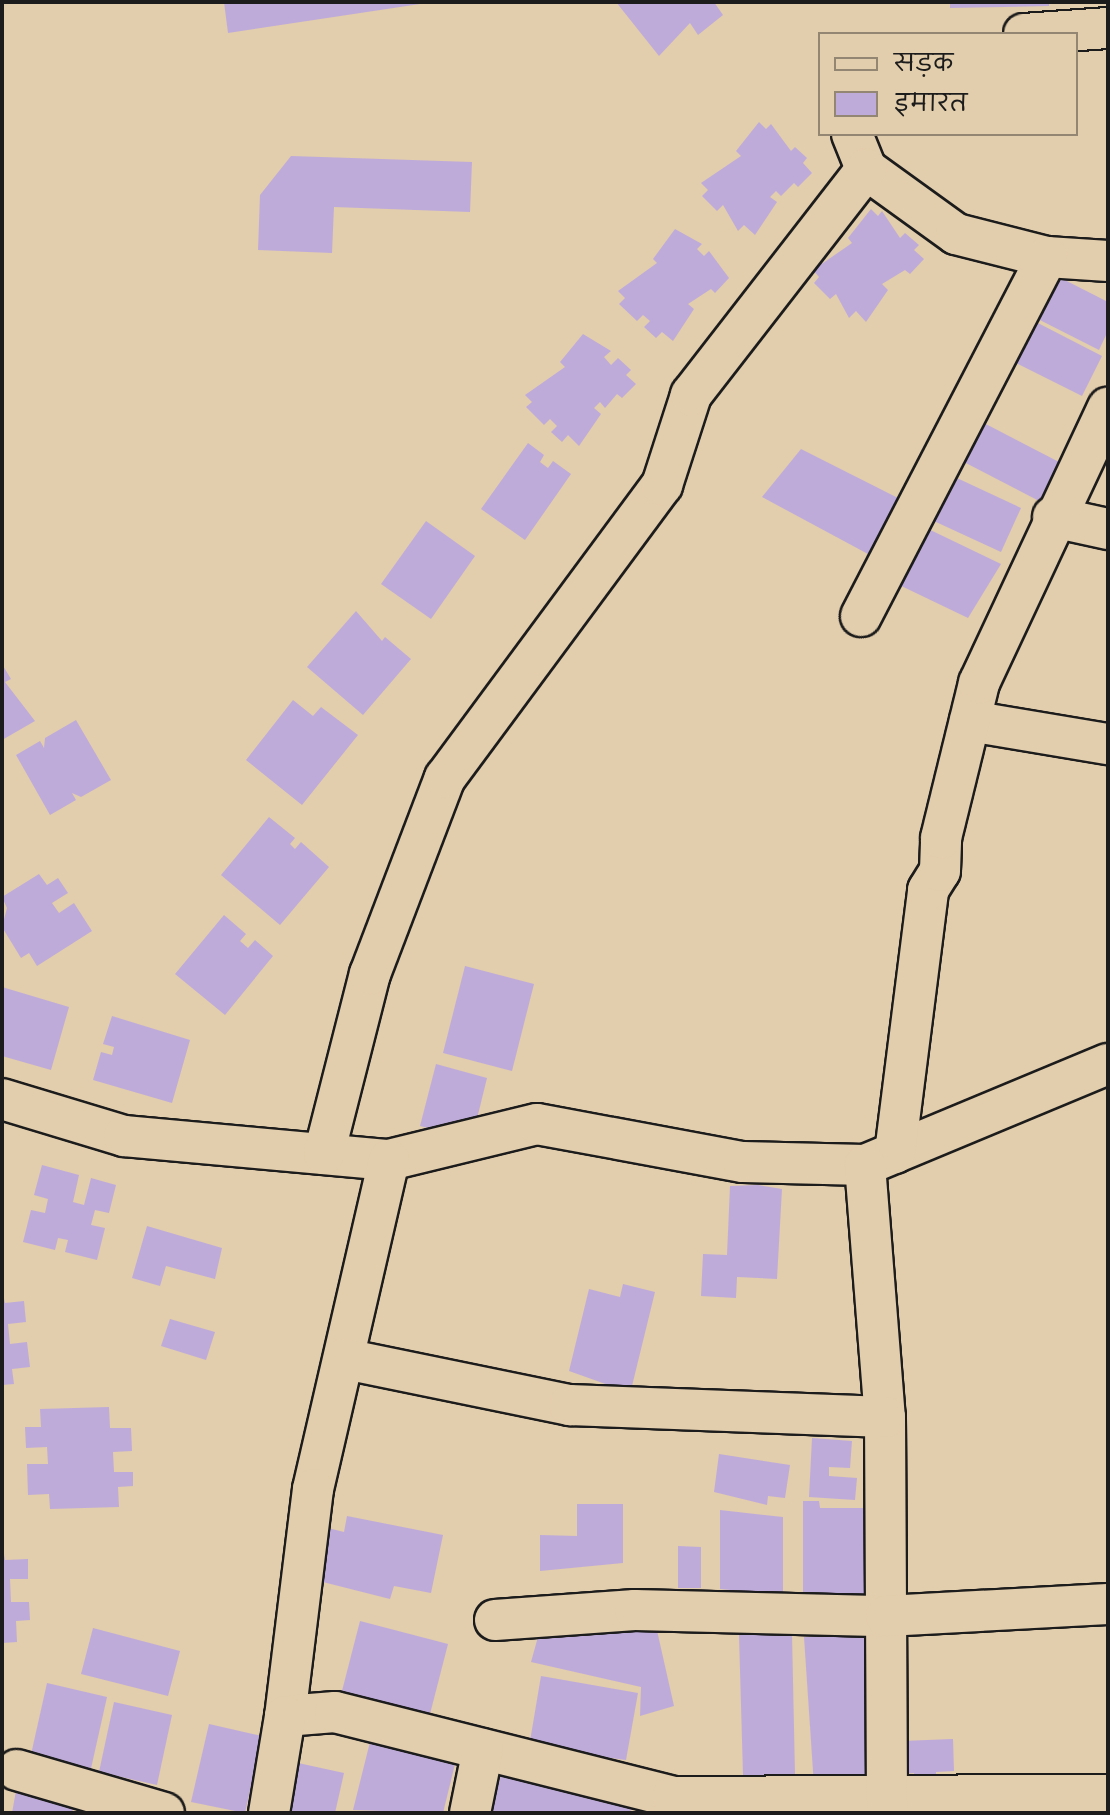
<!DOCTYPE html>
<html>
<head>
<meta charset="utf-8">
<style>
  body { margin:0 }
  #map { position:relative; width:1110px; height:1815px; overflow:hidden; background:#e2cdac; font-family:Caveat,"Playpen Sans Deva",sans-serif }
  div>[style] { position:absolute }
  .building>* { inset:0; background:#bfabda }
  .roads { filter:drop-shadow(2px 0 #1c1c1c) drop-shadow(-2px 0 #1c1c1c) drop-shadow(0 2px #1c1c1c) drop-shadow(0 -2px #1c1c1c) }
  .minor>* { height:40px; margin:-20px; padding:0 20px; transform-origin:20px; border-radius:20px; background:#e2cdac }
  span { translate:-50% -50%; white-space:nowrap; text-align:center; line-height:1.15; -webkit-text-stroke:6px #e2cdac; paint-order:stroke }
  .frame { position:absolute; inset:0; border:4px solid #1c1c1c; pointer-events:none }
  .legend { position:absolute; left:818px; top:32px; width:260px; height:104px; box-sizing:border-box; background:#e2cdac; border:2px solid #938672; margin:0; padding:10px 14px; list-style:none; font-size:24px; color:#1c1c1c }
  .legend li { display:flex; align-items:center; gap:16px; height:40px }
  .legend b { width:40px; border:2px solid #938672 }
</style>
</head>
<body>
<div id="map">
  <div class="building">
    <i style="clip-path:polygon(224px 2px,420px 2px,420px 4px,228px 33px)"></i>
    <i style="clip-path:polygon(616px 2px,714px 2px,723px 15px,698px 35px,690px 23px,659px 56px)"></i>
    <i style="clip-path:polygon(950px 2px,1049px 2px,1049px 6px,950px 8px)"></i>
    <i style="clip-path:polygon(759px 122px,766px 129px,771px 124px,791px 151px,795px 147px,807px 158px,803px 163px,812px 173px,798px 187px,794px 183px,781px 196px,776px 191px,770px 197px,777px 202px,755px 235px,744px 225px,738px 231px,723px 205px,717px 211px,702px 196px,708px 190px,701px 183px,741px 156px,736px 151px)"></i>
    <i style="clip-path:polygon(291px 156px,472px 162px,470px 212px,334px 207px,332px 253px,258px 250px,260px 195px)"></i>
    <i style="clip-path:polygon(871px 209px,878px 216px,882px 211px,900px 238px,905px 233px,919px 245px,914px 250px,924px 259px,910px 274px,905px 270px,882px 284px,888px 290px,866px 322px,856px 311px,849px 318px,836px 294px,830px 299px,814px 283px,819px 277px,813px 270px,852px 243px,848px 238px)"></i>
    <i style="clip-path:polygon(675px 229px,702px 244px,697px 249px,704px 256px,709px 251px,729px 278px,715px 293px,711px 289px,688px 304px,694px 309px,673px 341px,662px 332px,656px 338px,644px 327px,650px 321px,643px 315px,637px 321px,619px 304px,625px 298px,618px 291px,657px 263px,653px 259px)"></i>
    <i style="clip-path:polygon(1047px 271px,1108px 302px,1108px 331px,1099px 350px,1026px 313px)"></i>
    <i style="clip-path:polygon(1034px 321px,1102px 356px,1082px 396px,1014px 362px)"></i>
    <i style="clip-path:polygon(583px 334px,611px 351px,604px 357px,611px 365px,618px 358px,631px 370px,626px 375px,636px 384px,622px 398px,617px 394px,605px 408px,600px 402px,594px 408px,601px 414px,579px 446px,568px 435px,562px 442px,551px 432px,557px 426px,550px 419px,544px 425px,526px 407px,532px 402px,525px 395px,565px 367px,560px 362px)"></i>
    <i style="clip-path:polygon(982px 422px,1061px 463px,1041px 502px,962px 461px)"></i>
    <i style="clip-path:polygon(528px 443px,544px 455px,540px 462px,548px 468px,553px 461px,571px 474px,525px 540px,481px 509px)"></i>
    <i style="clip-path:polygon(801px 449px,898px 498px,868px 554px,762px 497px)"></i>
    <i style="clip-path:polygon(944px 472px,1021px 508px,1001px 552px,923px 516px)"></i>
    <i style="clip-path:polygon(426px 521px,475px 556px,431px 619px,381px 584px)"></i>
    <i style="clip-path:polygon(920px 525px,1001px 564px,968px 618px,893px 582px)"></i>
    <i style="clip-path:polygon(356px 611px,382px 641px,385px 637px,411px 659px,363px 715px,307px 667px)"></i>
    <i style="clip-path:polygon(2px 664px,11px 679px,5px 682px,35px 721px,2px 740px)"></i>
    <i style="clip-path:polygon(293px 700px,313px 716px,321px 707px,358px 735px,302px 805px,246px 760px)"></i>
    <i style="clip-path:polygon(76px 720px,111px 780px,81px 797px,72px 793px,76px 800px,50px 815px,16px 755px,40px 741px,44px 748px,45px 738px)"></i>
    <i style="clip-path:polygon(269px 817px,295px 838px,290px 844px,295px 849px,301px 842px,329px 867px,280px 925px,221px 875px)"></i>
    <i style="clip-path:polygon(39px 874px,47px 885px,58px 878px,68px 893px,52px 903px,59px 913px,74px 903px,92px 931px,37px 966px,29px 953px,21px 958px,2px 927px,7px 908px,2px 897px)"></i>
    <i style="clip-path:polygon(224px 915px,246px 934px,240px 941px,248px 948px,255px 940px,273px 956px,225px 1015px,175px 974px)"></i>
    <i style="clip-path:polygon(465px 966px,534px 984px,512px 1071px,443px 1053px)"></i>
    <i style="clip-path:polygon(2px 987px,69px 1007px,51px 1070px,2px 1056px)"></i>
    <i style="clip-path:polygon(112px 1016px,190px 1040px,172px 1103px,93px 1080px,101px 1052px,112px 1055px,114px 1047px,103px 1044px)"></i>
    <i style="clip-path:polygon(436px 1064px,487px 1078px,472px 1139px,420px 1126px)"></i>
    <i style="clip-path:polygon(42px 1165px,79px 1175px,73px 1202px,84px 1205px,91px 1178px,116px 1185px,109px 1213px,95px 1210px,91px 1225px,105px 1228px,97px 1260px,65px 1252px,68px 1240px,58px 1238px,55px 1250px,23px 1242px,31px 1210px,45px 1213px,48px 1199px,34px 1195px)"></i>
    <i style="clip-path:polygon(758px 1185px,782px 1189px,777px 1279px,737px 1277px,736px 1298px,701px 1296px,703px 1254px,727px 1255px,730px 1186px)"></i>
    <i style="clip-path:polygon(147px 1226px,222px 1248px,215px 1279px,166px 1266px,160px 1286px,132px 1278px)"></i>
    <i style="clip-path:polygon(623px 1284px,655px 1292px,632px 1386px,614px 1387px,569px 1371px,589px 1289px,620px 1297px)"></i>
    <i style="clip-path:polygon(2px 1289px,5px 1303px,24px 1301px,26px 1322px,8px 1324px,10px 1344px,27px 1342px,30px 1367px,12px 1369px,14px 1384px,2px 1385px)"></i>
    <i style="clip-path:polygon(170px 1319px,215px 1332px,206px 1360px,161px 1346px)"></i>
    <i style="clip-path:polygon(109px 1407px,110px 1428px,131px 1428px,132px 1451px,113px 1452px,114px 1472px,133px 1472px,133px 1486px,118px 1487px,119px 1507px,50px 1509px,49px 1494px,28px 1495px,27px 1464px,48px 1464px,47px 1447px,26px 1448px,25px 1427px,41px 1427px,40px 1409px)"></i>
    <i style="clip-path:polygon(812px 1438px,852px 1441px,850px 1468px,829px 1467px,829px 1476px,857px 1478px,855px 1500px,809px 1497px)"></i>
    <i style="clip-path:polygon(719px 1454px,790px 1465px,785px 1498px,768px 1496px,767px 1505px,714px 1492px)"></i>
    <i style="clip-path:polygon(803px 1501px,819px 1501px,820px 1508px,865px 1508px,866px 1600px,803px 1600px)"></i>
    <i style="clip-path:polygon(577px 1504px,623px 1504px,623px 1563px,540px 1571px,540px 1535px,577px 1536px)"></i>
    <i style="clip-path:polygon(720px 1510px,783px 1517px,783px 1595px,720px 1589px)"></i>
    <i style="clip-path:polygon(347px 1516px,443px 1535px,431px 1593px,394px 1586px,390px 1599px,311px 1579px,324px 1527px,344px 1532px)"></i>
    <i style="clip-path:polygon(2px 1542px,5px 1560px,28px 1559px,28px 1579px,10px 1579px,11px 1602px,29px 1602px,30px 1620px,16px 1621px,17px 1642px,2px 1643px)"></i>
    <i style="clip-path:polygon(678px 1546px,701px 1547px,701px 1588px,678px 1588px)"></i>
    <i style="clip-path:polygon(360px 1621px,448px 1644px,430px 1714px,342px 1691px)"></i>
    <i style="clip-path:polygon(541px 1626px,656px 1626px,674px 1706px,640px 1716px,641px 1687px,531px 1662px)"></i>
    <i style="clip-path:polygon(93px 1628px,180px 1651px,168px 1696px,81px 1674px)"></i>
    <i style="clip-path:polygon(867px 1633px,877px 1782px,814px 1786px,804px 1637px)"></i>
    <i style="clip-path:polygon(792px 1634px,795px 1775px,743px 1775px,739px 1635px)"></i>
    <i style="clip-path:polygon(541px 1676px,638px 1693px,626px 1760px,529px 1747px)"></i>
    <i style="clip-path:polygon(47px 1683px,107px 1697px,90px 1773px,30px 1759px)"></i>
    <i style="clip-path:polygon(114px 1702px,172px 1715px,157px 1785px,99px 1772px)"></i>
    <i style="clip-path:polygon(209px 1724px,262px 1736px,245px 1813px,191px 1802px)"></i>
    <i style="clip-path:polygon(371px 1738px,456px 1760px,443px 1813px,353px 1810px)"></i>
    <i style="clip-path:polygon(953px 1739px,954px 1771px,936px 1772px,936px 1785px,915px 1786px,914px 1773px,904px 1774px,902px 1741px)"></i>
    <i style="clip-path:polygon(289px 1761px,344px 1773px,335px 1813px,278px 1813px)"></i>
    <i style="clip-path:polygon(503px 1767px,633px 1801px,630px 1813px,491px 1813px)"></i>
    <i style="clip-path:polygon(17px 1785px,76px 1795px,72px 1813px,12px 1813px)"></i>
  </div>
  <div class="roads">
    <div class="minor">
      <i style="left:1024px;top:34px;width:84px;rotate:-4.1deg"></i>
      <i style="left:852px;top:134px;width:38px;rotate:68deg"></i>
      <i style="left:866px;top:169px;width:111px;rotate:35.8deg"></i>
      <i style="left:956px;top:234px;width:94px;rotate:14.2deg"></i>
      <i style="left:1047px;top:257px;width:61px;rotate:3.8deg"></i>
      <i style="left:1053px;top:517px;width:56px;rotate:12.3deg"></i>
      <i style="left:861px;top:616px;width:404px;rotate:-62.6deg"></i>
      <i style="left:970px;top:721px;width:140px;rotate:9.5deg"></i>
      <i style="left:2px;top:1099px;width:127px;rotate:16.9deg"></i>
      <i style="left:124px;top:1136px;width:266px;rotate:5.2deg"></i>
      <i style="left:389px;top:1160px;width:152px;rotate:-13.7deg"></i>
      <i style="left:537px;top:1124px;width:209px;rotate:10.5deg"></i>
      <i style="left:743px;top:1162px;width:122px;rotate:1.4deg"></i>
      <i style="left:865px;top:1165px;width:263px;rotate:-22.6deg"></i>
      <i style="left:895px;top:1153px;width:265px;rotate:-82.8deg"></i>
      <i style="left:928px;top:890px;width:22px;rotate:-58deg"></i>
      <i style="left:940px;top:871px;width:33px;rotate:-88deg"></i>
      <i style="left:941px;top:838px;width:160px;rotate:-76.2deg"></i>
      <i style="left:979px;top:683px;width:304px;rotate:-64.9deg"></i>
      <i style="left:324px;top:1154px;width:186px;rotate:-75.7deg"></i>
      <i style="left:370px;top:974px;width:210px;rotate:-69.1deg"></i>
      <i style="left:445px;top:778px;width:365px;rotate:-53.5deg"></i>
      <i style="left:662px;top:485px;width:95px;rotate:-72.1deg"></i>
      <i style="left:691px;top:395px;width:286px;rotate:-52.2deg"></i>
      <i style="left:389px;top:1160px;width:338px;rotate:103deg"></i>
      <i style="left:313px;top:1489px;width:229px;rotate:97deg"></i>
      <i style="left:285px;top:1716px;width:50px;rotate:-4.6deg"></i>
      <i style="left:335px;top:1712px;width:349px;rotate:14.1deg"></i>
      <i style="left:673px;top:1797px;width:435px;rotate:-0.3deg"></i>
      <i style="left:865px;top:1165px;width:253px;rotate:85.5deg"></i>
      <i style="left:885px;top:1417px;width:396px;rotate:89.7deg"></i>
      <i style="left:345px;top:1359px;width:230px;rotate:11.6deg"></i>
      <i style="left:570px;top:1405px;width:315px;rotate:2.2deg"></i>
      <i style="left:495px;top:1620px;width:140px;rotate:-4.1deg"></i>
      <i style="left:635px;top:1610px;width:251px;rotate:1.4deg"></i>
      <i style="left:886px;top:1616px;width:222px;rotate:-3.1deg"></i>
      <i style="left:17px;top:1770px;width:153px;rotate:16.3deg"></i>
      <i style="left:269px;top:1813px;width:98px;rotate:-80.6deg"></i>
      <i style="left:470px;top:1813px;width:65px;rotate:-78.5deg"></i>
    </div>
  </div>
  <div class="frame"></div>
  <ul class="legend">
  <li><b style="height:10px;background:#e2cdac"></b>सड़क</li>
  <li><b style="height:22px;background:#bfabda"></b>इमारत</li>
  </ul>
</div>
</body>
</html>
